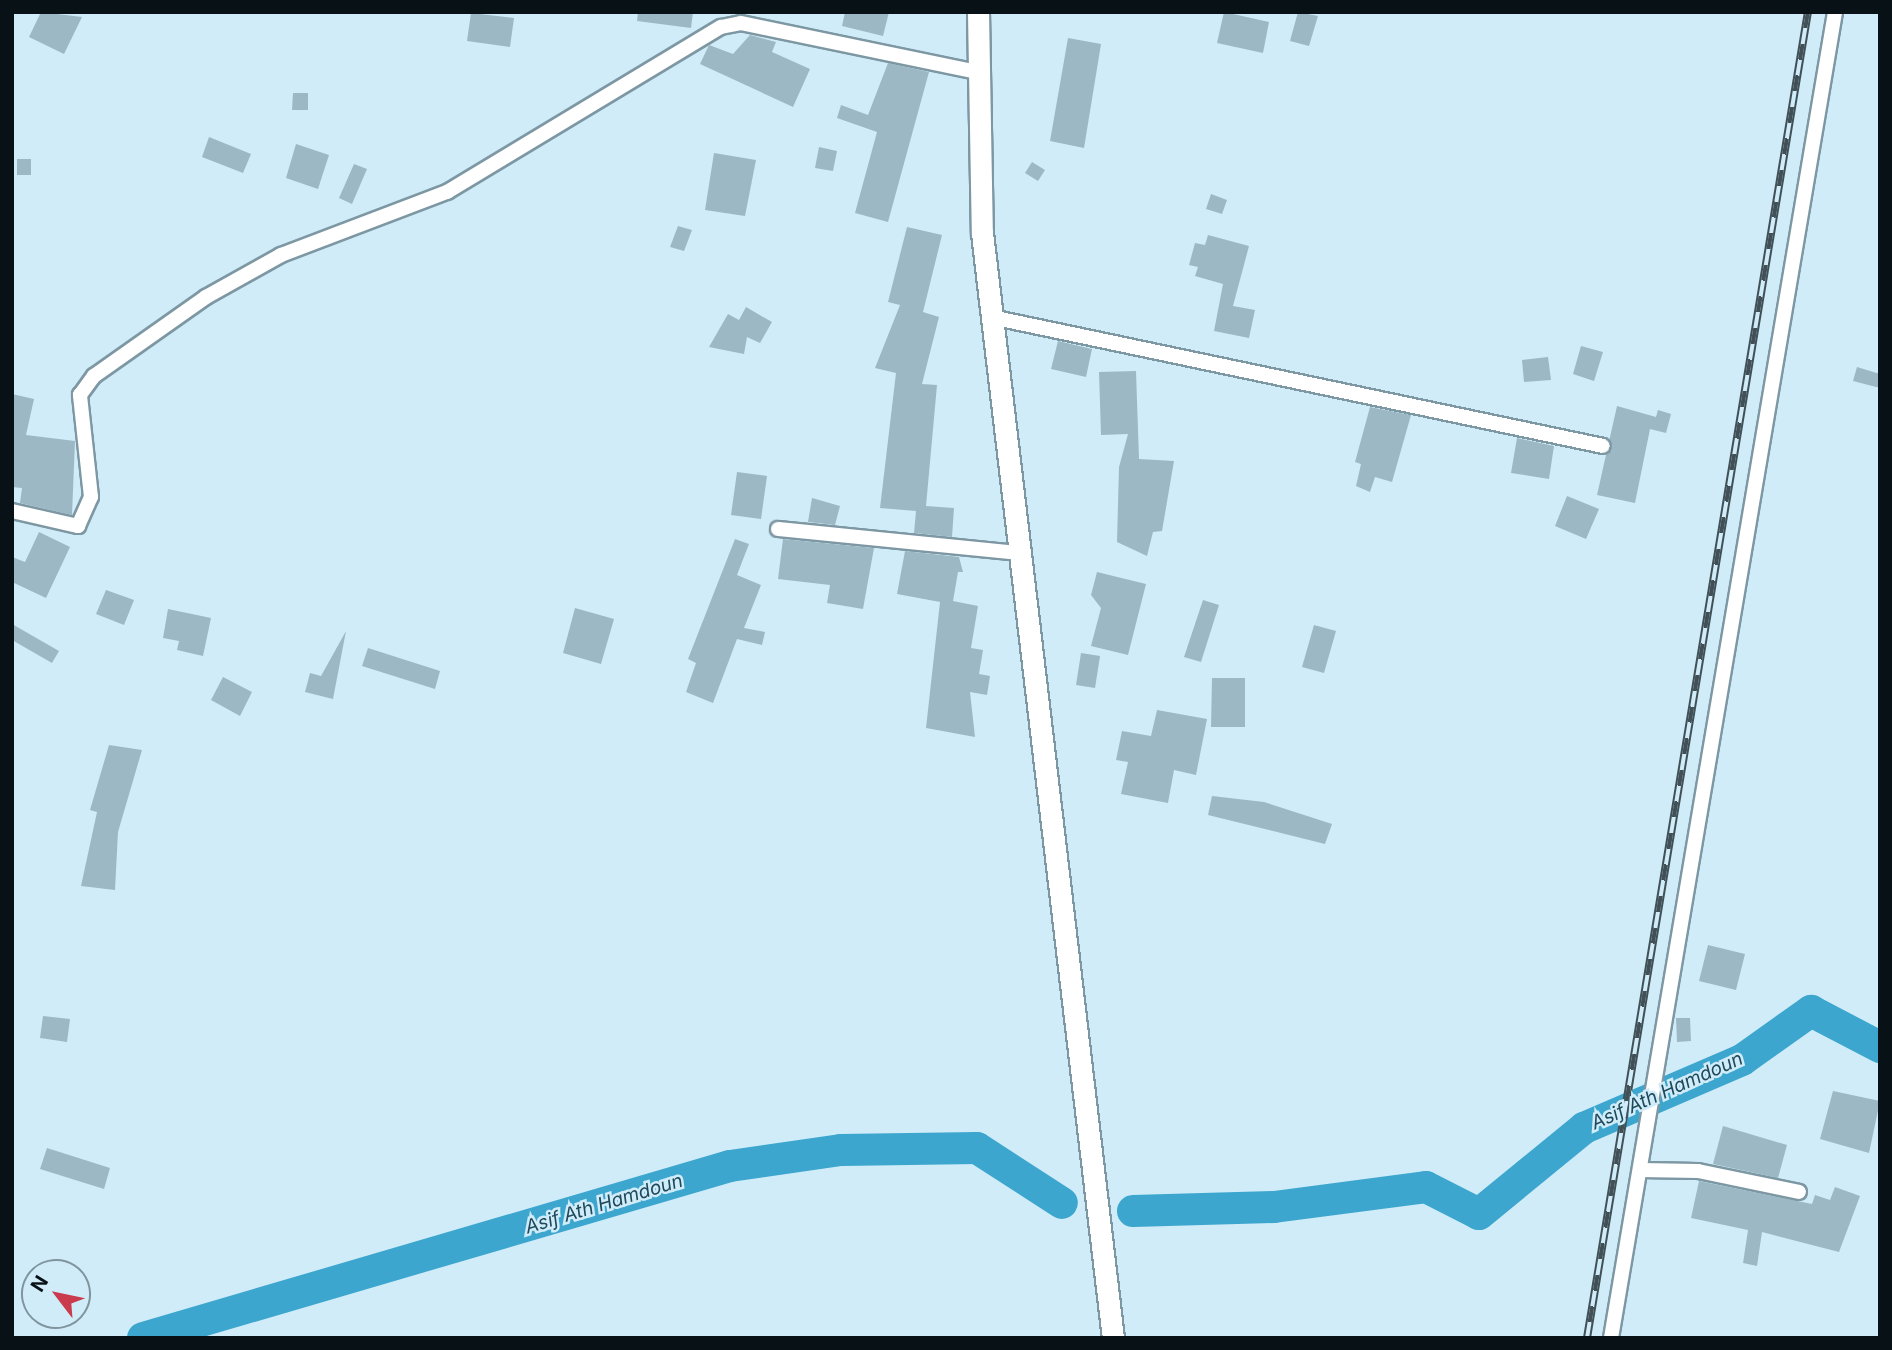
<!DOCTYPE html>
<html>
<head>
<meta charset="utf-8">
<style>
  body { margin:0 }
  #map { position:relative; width:1892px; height:1350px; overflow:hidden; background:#d0ecf9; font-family:Inter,sans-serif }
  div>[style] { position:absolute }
  .river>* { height:32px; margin:-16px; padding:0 16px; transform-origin:16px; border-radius:16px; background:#3ca6ce }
  .building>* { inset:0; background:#9db8c5 }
  .roads { filter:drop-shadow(2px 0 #7d97a3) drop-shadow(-2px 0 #7d97a3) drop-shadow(0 2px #7d97a3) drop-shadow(0 -2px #7d97a3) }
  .minor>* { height:14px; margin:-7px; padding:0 7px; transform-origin:7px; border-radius:7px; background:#fff }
  .primary>* { height:21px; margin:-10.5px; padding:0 10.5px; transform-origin:10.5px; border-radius:10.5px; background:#fff }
  .rail>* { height:8px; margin-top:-4px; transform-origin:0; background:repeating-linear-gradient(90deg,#d0ecf9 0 16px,#415057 0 32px); box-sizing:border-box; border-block:2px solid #415057 }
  span { translate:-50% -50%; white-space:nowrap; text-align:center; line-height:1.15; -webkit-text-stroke:5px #d0ecf9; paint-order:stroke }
  .water-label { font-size:19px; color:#1d495b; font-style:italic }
  .frame { position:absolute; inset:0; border:14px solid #081116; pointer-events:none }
  .north { position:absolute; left:21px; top:1259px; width:70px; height:70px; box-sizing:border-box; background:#d0ecf9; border:2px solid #80949e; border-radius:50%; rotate:302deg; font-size:19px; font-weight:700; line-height:28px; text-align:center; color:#081116 }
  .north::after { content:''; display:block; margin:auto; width:24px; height:32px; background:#cb3b4e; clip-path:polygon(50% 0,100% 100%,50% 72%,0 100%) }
</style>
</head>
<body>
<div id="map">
  <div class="river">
    <i style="left:1133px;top:1211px;width:141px;rotate:-1.6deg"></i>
    <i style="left:1274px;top:1207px;width:153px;rotate:-7.5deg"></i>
    <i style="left:1426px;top:1187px;width:59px;rotate:27deg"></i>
    <i style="left:1479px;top:1214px;width:136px;rotate:-39.3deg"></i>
    <i style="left:1584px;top:1128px;width:172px;rotate:-23.3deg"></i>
    <i style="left:1742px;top:1060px;width:85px;rotate:-35.4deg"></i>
    <i style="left:1811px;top:1011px;width:78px;rotate:27.6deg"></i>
    <i style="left:143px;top:1338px;width:612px;rotate:-16.33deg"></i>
    <i style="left:730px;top:1166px;width:112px;rotate:-8.2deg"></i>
    <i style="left:841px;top:1150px;width:136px;rotate:-0.8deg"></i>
    <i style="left:977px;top:1148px;width:101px;rotate:32.9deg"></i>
  </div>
  <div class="building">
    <i style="clip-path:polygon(41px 12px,82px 17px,64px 54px,29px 37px)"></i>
    <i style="clip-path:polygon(638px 12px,693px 12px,691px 28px,637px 21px)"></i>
    <i style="clip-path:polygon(845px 12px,889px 12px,883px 36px,842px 26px)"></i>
    <i style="clip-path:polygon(1224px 12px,1269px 22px,1263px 53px,1217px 43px)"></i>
    <i style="clip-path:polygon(1298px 12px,1318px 16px,1309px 46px,1290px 41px)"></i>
    <i style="clip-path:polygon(471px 13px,514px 18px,510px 47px,467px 41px)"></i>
    <i style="clip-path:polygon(750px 35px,776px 42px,772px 52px,810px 69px,793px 107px,700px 64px,709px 45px,733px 54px)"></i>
    <i style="clip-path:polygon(1068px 38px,1101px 44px,1084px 148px,1050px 141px)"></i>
    <i style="clip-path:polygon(888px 63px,929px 72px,888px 222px,855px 213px,877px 132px,837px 118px,841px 105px,868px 115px)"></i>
    <i style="clip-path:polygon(293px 93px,308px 93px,308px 110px,292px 110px)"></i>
    <i style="clip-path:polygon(209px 137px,251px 154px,243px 173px,202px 157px)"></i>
    <i style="clip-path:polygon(296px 144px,329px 155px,318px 189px,286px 178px)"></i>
    <i style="clip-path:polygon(819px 147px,837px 151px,833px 171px,815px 168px)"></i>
    <i style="clip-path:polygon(714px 153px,756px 160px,745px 216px,705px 210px)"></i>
    <i style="clip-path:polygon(17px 159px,31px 159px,31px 175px,17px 175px)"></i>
    <i style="clip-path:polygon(1032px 162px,1045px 170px,1038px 181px,1025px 173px)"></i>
    <i style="clip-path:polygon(354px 164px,367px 169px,352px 204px,339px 198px)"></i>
    <i style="clip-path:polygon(1211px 194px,1227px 200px,1222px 214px,1206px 209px)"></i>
    <i style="clip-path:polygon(678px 226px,692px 230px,684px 251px,670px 247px)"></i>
    <i style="clip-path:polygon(907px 227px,942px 235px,923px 312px,939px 317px,922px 384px,937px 385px,926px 506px,954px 508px,952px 537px,914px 533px,916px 511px,880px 508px,896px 373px,875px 368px,900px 305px,888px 302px)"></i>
    <i style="clip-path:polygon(1208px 235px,1249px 246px,1233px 306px,1255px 310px,1249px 338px,1214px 331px,1223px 284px,1195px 276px,1198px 267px,1189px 265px,1195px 243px,1205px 245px)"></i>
    <i style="clip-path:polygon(746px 307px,772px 322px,760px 343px,747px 337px,744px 354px,709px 347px,728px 314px,739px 320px)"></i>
    <i style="clip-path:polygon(1058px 341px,1092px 349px,1086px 377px,1051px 369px)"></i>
    <i style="clip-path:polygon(1581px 346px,1603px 352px,1594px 381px,1573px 374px)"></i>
    <i style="clip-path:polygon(1548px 357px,1551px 380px,1524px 382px,1522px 360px)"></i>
    <i style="clip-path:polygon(1857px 367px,1880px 374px,1880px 388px,1853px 381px)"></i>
    <i style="clip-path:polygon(1136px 371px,1139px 459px,1174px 461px,1162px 531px,1153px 532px,1147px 556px,1117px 542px,1119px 467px,1128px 434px,1101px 435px,1099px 372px)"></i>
    <i style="clip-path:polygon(12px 394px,34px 399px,26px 435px,75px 441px,72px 515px,20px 503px,22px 488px,12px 487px)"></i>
    <i style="clip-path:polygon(1617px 406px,1656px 417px,1658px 410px,1671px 414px,1666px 433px,1650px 429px,1635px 503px,1597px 495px)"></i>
    <i style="clip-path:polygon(1370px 407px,1411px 415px,1392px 482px,1375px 477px,1370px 492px,1356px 486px,1361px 464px,1355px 462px)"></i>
    <i style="clip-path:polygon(1517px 438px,1554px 446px,1549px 479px,1511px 473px)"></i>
    <i style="clip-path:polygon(737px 472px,767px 476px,761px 519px,731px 515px)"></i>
    <i style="clip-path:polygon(1567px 496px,1599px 509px,1586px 539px,1555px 526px)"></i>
    <i style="clip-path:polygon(812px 498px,840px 506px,835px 525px,808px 522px)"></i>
    <i style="clip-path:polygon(39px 532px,70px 547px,46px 598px,12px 582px,12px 557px,25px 562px)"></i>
    <i style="clip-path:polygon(735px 539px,749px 544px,737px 575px,761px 585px,744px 628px,765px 632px,762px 645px,737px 639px,713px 703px,686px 692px,696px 663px,688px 659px)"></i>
    <i style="clip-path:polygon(783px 539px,874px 548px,863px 609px,827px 603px,830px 585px,778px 579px)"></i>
    <i style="clip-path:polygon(905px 551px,959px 557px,963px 572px,958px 572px,953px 601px,978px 606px,971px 648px,983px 650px,979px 674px,990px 676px,987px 695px,970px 692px,975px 737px,926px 728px,940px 602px,897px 594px)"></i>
    <i style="clip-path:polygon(1097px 572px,1146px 584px,1128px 655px,1091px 646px,1101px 608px,1091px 595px)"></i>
    <i style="clip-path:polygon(106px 590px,134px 600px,124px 625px,96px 614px)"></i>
    <i style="clip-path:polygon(1203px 600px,1219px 605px,1201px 662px,1184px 657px)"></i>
    <i style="clip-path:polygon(575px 608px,614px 619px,601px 664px,563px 653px)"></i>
    <i style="clip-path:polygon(168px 609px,211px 618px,203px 656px,177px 650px,179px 641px,163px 638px)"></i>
    <i style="clip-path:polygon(12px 624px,59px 651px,52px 663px,12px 640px)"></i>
    <i style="clip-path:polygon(1314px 625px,1336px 631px,1324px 673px,1302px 667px)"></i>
    <i style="clip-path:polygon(346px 631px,333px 699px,305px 692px,310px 673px,321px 676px)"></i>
    <i style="clip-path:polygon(368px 648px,440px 671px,435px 689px,362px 666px)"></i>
    <i style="clip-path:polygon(1081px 653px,1100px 656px,1095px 688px,1076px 685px)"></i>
    <i style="clip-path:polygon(223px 677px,252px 692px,240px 716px,211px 700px)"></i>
    <i style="clip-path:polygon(1212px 678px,1245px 678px,1245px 727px,1211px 727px)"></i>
    <i style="clip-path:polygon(1157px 710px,1207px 719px,1196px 775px,1174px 770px,1168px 803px,1121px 794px,1128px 762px,1116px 760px,1122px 731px,1151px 736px)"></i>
    <i style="clip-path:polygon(109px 745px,142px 750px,118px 832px,115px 890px,81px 886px,97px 812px,90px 810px)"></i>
    <i style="clip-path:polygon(1212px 796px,1264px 802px,1332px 824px,1325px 844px,1208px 815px)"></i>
    <i style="clip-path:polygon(1708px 945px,1745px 954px,1736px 990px,1699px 981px)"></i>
    <i style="clip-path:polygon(43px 1016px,70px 1019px,67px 1042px,40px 1038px)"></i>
    <i style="clip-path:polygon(1676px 1018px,1690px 1018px,1691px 1041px,1677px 1042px)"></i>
    <i style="clip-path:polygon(1833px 1091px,1880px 1101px,1869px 1153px,1820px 1139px)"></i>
    <i style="clip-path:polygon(1723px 1126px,1787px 1145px,1778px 1178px,1713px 1164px)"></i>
    <i style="clip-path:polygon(47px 1148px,110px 1168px,104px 1189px,40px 1169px)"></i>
    <i style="clip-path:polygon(1699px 1181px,1812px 1204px,1815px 1195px,1830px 1200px,1835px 1187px,1860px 1196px,1839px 1252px,1762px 1232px,1757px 1266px,1743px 1263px,1748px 1230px,1691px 1218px)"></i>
  </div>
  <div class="roads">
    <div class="minor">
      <i style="left:991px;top:317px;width:625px;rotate:11.9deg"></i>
      <i style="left:12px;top:511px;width:68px;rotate:12.8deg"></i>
      <i style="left:78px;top:526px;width:32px;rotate:-66deg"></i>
      <i style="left:91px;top:497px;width:103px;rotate:-96.2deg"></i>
      <i style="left:80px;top:395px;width:24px;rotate:-54deg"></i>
      <i style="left:94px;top:376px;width:137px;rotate:-35.2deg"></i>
      <i style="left:206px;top:297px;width:86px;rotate:-29.2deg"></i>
      <i style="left:281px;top:255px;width:178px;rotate:-20.8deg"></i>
      <i style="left:447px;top:192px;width:320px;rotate:-31.1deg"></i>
      <i style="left:721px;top:27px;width:20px;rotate:-11deg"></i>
      <i style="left:741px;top:23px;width:241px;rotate:11.7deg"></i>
      <i style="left:778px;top:529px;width:241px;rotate:5.7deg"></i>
      <i style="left:1640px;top:1170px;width:58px;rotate:1deg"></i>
      <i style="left:1698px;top:1171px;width:103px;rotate:11.7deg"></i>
      <i style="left:1611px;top:1338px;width:1345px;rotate:-80.41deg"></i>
    </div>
    <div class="primary">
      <i style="left:978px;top:12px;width:221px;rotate:89deg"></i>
      <i style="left:982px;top:233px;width:1113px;rotate:83.24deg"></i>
    </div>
  </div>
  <div class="rail">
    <i style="left:1587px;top:1338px;width:1344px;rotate:-80.54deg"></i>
  </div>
  <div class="water-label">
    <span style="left:1667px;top:1091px;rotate:-24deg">Asif Ath Hamdoun</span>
    <span style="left:604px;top:1204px;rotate:-17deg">Asif Ath Hamdoun</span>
  </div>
  <div class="frame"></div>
  <div class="north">N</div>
</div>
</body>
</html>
